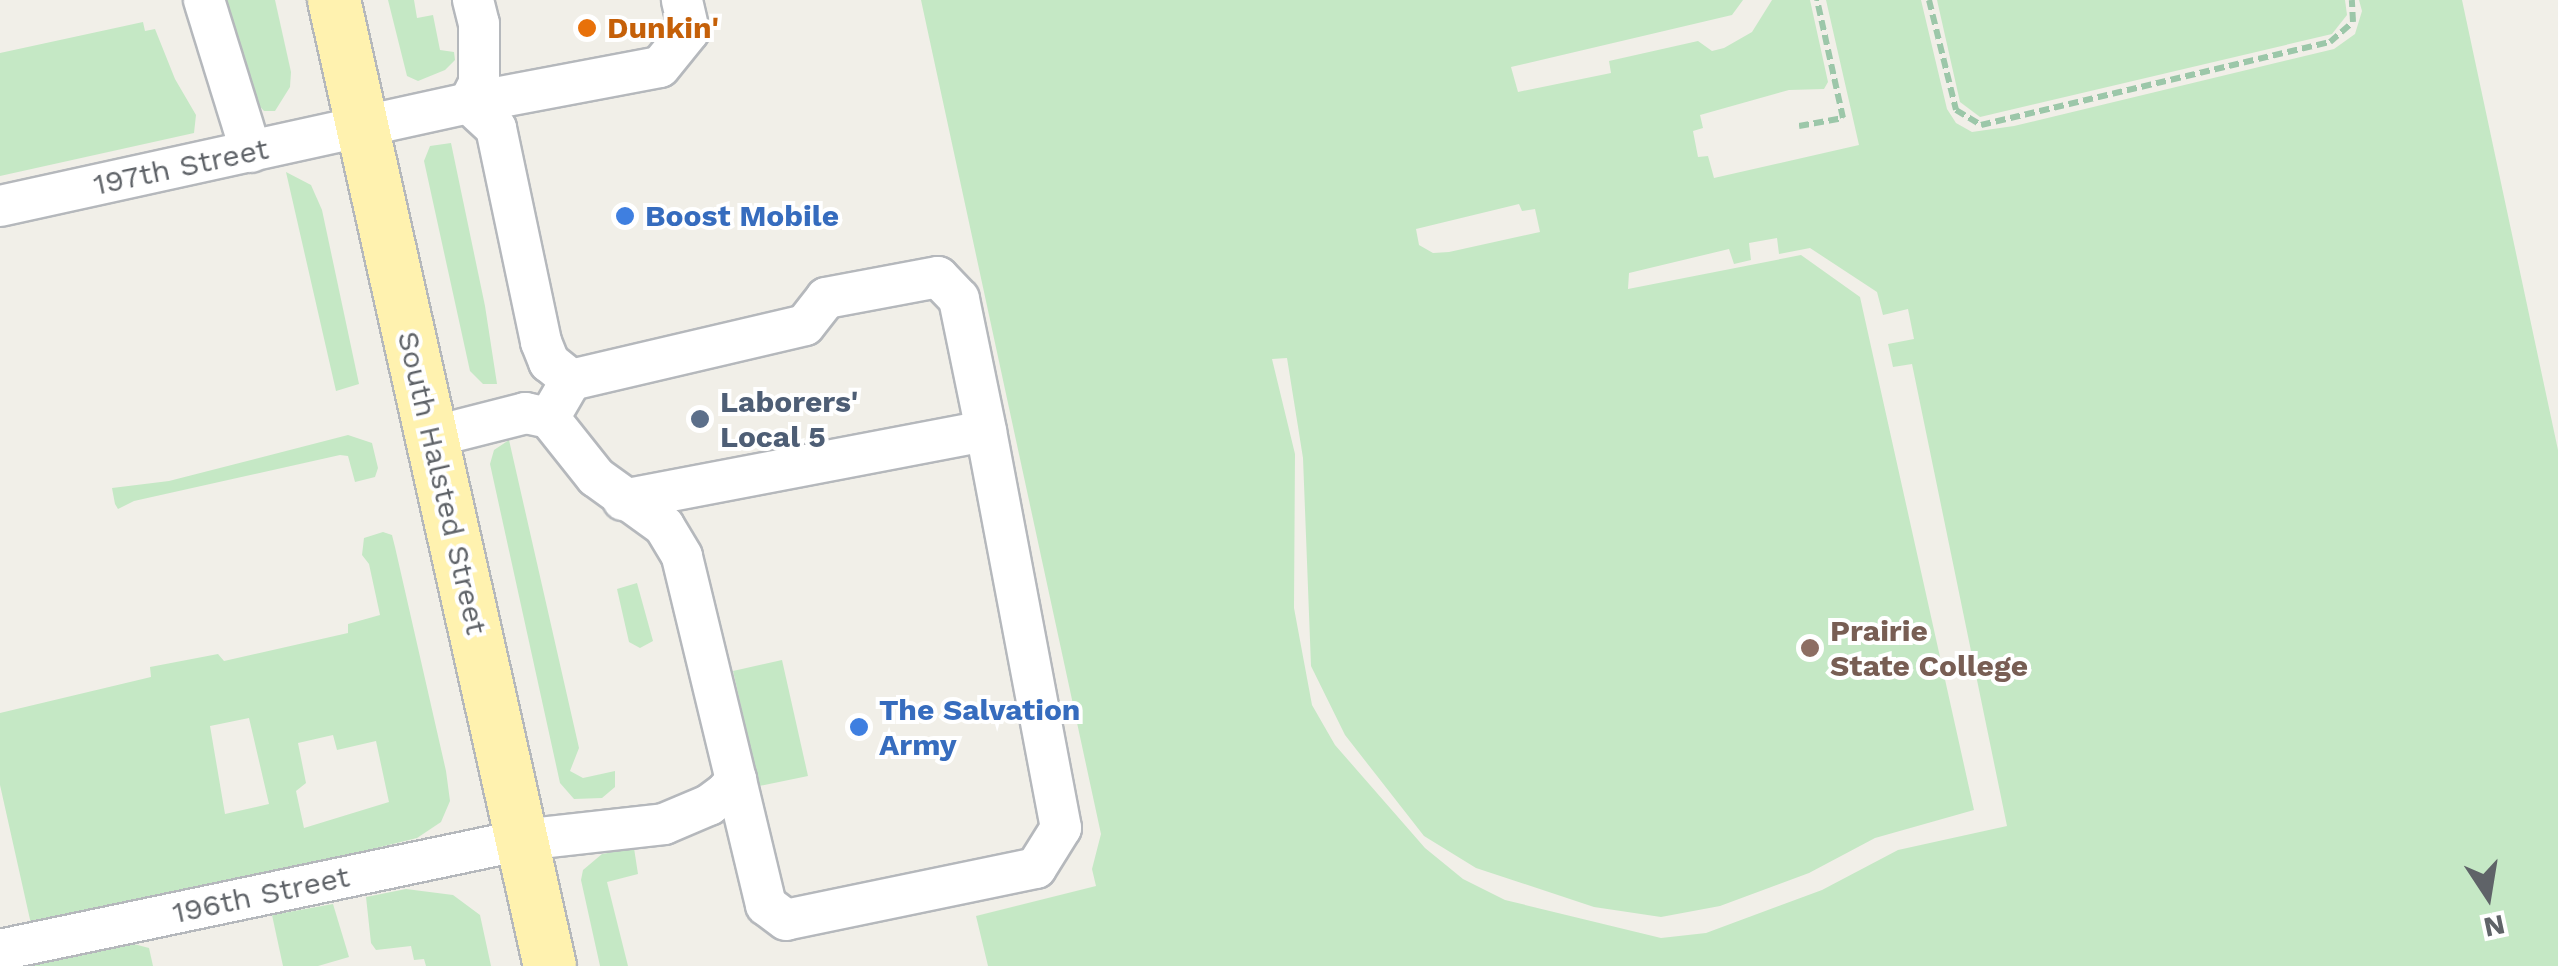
<!DOCTYPE html>
<html>
<head>
<meta charset="utf-8">
<style>
  body { margin:0 }
  #map { position:relative; width:2558px; height:966px; overflow:hidden; background:#f1efe8; font-family:"Work Sans",sans-serif }
  div>[style] { position:absolute }
  .green>* { inset:0; background:#c5e8c5 }
  .path>* { height:6px; margin-top:-3px; transform-origin:0; background:repeating-linear-gradient(90deg,#9cc7a9 0 10px,transparent 0 15px) }
  .roads { filter:drop-shadow(2px 0 #b5b8bc) drop-shadow(-2px 0 #b5b8bc) drop-shadow(0 2px #b5b8bc) drop-shadow(0 -2px #b5b8bc) }
  .minor>* { height:40px; margin:-20px; padding:0 20px; transform-origin:20px; border-radius:20px; background:#fff }
  .major>* { height:52px; margin:-26px; padding:0 26px; transform-origin:26px; border-radius:26px; background:#fff2af }
  .dots>* { width:28px; height:28px; translate:-50% -50%; box-sizing:border-box; border:5px solid #fff; border-radius:50% }
  span { translate:-50% -50%; white-space:nowrap; text-align:center; line-height:1.15; -webkit-text-stroke:8px #fff; paint-order:stroke }
  .food-label { font-size:30px; color:#c56008; font-weight:700 }
  .left { translate:0 -50%; text-align:left }
  .street-label { font-size:30px; color:#5f6368 }
  .shop-label { font-size:30px; color:#366cbe; font-weight:700 }
  .service-label { font-size:30px; color:#4e5e75; font-weight:700 }
  .education-label { font-size:30px; color:#785e54; font-weight:700 }
  .north { position:absolute; left:2438px; top:846px; width:100px; height:100px; -webkit-text-stroke:8px #fff; paint-order:stroke; rotate:168deg; font-size:28px; font-weight:700; line-height:40px; text-align:center; color:#5f6368 }
  .north::after { content:''; display:block; margin:auto; width:35px; height:45px; background:#5f6368; clip-path:polygon(50% 0,100% 100%,50% 72%,0 100%) }
</style>
</head>
<body>
<div id="map">
  <div class="green">
    <i style="clip-path:polygon(215px 0,275px 0,291px 72px,290px 87px,275px 111px,264px 111px,255px 101px)"></i>
    <i style="clip-path:polygon(388px 0,414px 0,417px 18px,433px 15px,440px 50px,454px 52px,455px 60px,445px 70px,418px 81px,407px 76px)"></i>
    <i style="clip-path:polygon(evenodd,921px 0,1743px 0,1732px 15px,1511px 67px,1518px 92px,1611px 73px,1609px 61px,1698px 41px,1712px 51px,1724px 48px,1752px 32px,1772px 0,1810px 0,1828px 82px,1824px 89px,1789px 90px,1700px 115px,1703px 128px,1693px 131px,1698px 157px,1708px 156px,1714px 178px,1859px 145px,1826px 0,1921px 0,1947px 109px,1956px 123px,1972px 132px,2014px 126px,2334px 49px,2355px 34px,2362px 11px,2359px 0,2462px 0,2558px 450px,2558px 966px,988px 966px,976px 916px,1096px 886px,1092px 869px,1101px 834px,921px 0,1519px 204px,1522px 211px,1535px 209px,1540px 232px,1449px 252px,1433px 253px,1419px 245px,1416px 229px,1519px 204px,921px 0,1777px 238px,1779px 254px,1810px 248px,1877px 292px,1883px 315px,1908px 309px,1914px 339px,1888px 344px,1893px 367px,1912px 364px,2007px 826px,1898px 850px,1822px 890px,1706px 933px,1661px 938px,1505px 900px,1463px 879px,1425px 848px,1335px 745px,1312px 705px,1294px 608px,1295px 454px,1272px 359px,1287px 358px,1303px 458px,1311px 666px,1345px 735px,1424px 836px,1476px 868px,1594px 907px,1661px 917px,1720px 906px,1809px 873px,1875px 838px,1974px 810px,1860px 297px,1801px 255px,1628px 289px,1629px 273px,1729px 249px,1734px 264px,1751px 260px,1749px 243px,1777px 238px)"></i>
    <i style="clip-path:polygon(1937px 0,2345px 0,2347px 15px,2332px 34px,1980px 117px,1960px 102px)"></i>
    <i style="clip-path:polygon(143px 22px,145px 31px,155px 29px,175px 79px,196px 115px,194px 133px,0 176px,0 53px)"></i>
    <i style="clip-path:polygon(451px 143px,485px 306px,497px 384px,483px 384px,470px 371px,424px 161px,430px 146px)"></i>
    <i style="clip-path:polygon(286px 172px,311px 185px,322px 210px,359px 384px,336px 391px)"></i>
    <i style="clip-path:polygon(348px 435px,372px 443px,378px 468px,375px 477px,355px 482px,348px 456px,340px 455px,134px 501px,118px 509px,115px 504px,112px 488px,169px 481px)"></i>
    <i style="clip-path:polygon(509px 440px,579px 748px,570px 771px,583px 778px,615px 771px,615px 787px,602px 798px,574px 799px,560px 783px,490px 464px,494px 450px)"></i>
    <i style="clip-path:polygon(evenodd,383px 532px,392px 535px,395px 547px,446px 771px,450px 801px,441px 822px,417px 838px,33px 933px,0 785px,0 713px,151px 677px,150px 667px,218px 654px,224px 661px,348px 633px,348px 624px,380px 615px,369px 564px,362px 555px,364px 538px,383px 532px,249px 718px,269px 804px,225px 814px,210px 726px,249px 718px,383px 532px,333px 735px,337px 750px,376px 741px,389px 802px,304px 828px,296px 791px,306px 783px,298px 743px,333px 735px)"></i>
    <i style="clip-path:polygon(637px 583px,653px 641px,640px 648px,629px 642px,617px 589px)"></i>
    <i style="clip-path:polygon(782px 660px,808px 776px,759px 786px,733px 671px)"></i>
    <i style="clip-path:polygon(634px 848px,638px 874px,607px 882px,628px 966px,600px 966px,581px 880px,583px 870px,602px 854px)"></i>
    <i style="clip-path:polygon(406px 889px,453px 895px,480px 915px,491px 966px,426px 966px,424px 959px,414px 960px,411px 946px,376px 950px,371px 943px,366px 897px)"></i>
    <i style="clip-path:polygon(333px 904px,349px 957px,318px 966px,283px 966px,272px 915px)"></i>
    <i style="clip-path:polygon(130px 943px,149px 948px,153px 966px,25px 966px)"></i>
  </div>
  <div class="path">
    <i style="left:1929px;top:0;width:113px;rotate:76.2deg"></i>
    <i style="left:1956px;top:110px;width:29px;rotate:31deg"></i>
    <i style="left:1981px;top:125px;width:359px;rotate:-13.4deg"></i>
    <i style="left:2330px;top:42px;width:30px;rotate:-41deg"></i>
    <i style="left:2353px;top:22px;width:22px;rotate:-93deg"></i>
    <i style="left:1799px;top:126px;width:45px;rotate:-10.3deg"></i>
    <i style="left:1843px;top:118px;width:121px;rotate:-102.4deg"></i>
  </div>
  <div class="roads">
    <div class="minor">
      <i style="left:204px;top:0;width:159px;rotate:72.8deg"></i>
      <i style="left:469px;top:103px;width:37px;rotate:43deg"></i>
      <i style="left:496px;top:128px;width:219px;rotate:78.1deg"></i>
      <i style="left:541px;top:342px;width:22px;rotate:68deg"></i>
      <i style="left:549px;top:362px;width:28px;rotate:39deg"></i>
      <i style="left:469px;top:103px;width:194px;rotate:-10.7deg"></i>
      <i style="left:660px;top:67px;width:46px;rotate:-51.1deg"></i>
      <i style="left:689px;top:31px;width:32px;rotate:-103deg"></i>
      <i style="left:0;top:206px;width:480px;rotate:-12.4deg"></i>
      <i style="left:469px;top:103px;width:22px;rotate:-63deg"></i>
      <i style="left:479px;top:83px;width:59px;rotate:-90deg"></i>
      <i style="left:479px;top:24px;width:25px;rotate:-104deg"></i>
      <i style="left:549px;top:418px;width:44px;rotate:-59.9deg"></i>
      <i style="left:571px;top:380px;width:240px;rotate:-13.2deg"></i>
      <i style="left:805px;top:325px;width:34px;rotate:-52deg"></i>
      <i style="left:826px;top:298px;width:114px;rotate:-10.6deg"></i>
      <i style="left:938px;top:277px;width:30px;rotate:46deg"></i>
      <i style="left:959px;top:299px;width:135px;rotate:78.4deg"></i>
      <i style="left:623px;top:500px;width:369px;rotate:-10.8deg"></i>
      <i style="left:986px;top:431px;width:404px;rotate:79.3deg"></i>
      <i style="left:1061px;top:828px;width:47px;rotate:122deg"></i>
      <i style="left:1036px;top:868px;width:255px;rotate:168.3deg"></i>
      <i style="left:786px;top:920px;width:25px;rotate:-143deg"></i>
      <i style="left:766px;top:905px;width:129px;rotate:-103.5deg"></i>
      <i style="left:0;top:950px;width:533px;rotate:-11.9deg"></i>
      <i style="left:522px;top:840px;width:143px;rotate:-6.4deg"></i>
      <i style="left:664px;top:824px;width:49px;rotate:-22.9deg"></i>
      <i style="left:709px;top:805px;width:21px;rotate:-37deg"></i>
      <i style="left:726px;top:792px;width:16px;rotate:-50deg"></i>
      <i style="left:736px;top:780px;width:230px;rotate:-103.6deg"></i>
      <i style="left:682px;top:556px;width:35px;rotate:-121deg"></i>
      <i style="left:664px;top:526px;width:84px;rotate:-144.2deg"></i>
      <i style="left:596px;top:477px;width:75px;rotate:-128.5deg"></i>
      <i style="left:549px;top:418px;width:24px;rotate:-168deg"></i>
      <i style="left:526px;top:413px;width:97px;rotate:165.7deg"></i>
    </div>
    <div class="major">
      <i style="left:334px;top:0;width:990px;rotate:77.4deg"></i>
    </div>
  </div>
  <div class="dots">
    <i style="left:587px;top:28px;background:#e8710a"></i>
    <i style="left:625px;top:216px;background:#3f7fe0"></i>
    <i style="left:700px;top:419px;background:#5c6f8a"></i>
    <i style="left:1810px;top:648px;background:#8d6e63"></i>
    <i style="left:859px;top:727px;background:#3f7fe0"></i>
  </div>
  <div class="food-label">
    <span class="left" style="left:607px;top:28px">Dunkin'</span>
  </div>
  <div class="street-label">
    <span style="left:181px;top:167px;rotate:-12deg">197th Street</span>
    <span style="left:442px;top:483px;rotate:77deg">South Halsted Street</span>
    <span style="left:261px;top:895px;rotate:-12deg">196th Street</span>
  </div>
  <div class="shop-label">
    <span class="left" style="left:645px;top:216px">Boost Mobile</span>
    <span class="left" style="left:879px;top:727px">The Salvation<br>Army</span>
  </div>
  <div class="service-label">
    <span class="left" style="left:720px;top:419px">Laborers'<br>Local 5</span>
  </div>
  <div class="education-label">
    <span class="left" style="left:1830px;top:648px">Prairie<br>State College</span>
  </div>
  <div class="north">N</div>
</div>
</body>
</html>
